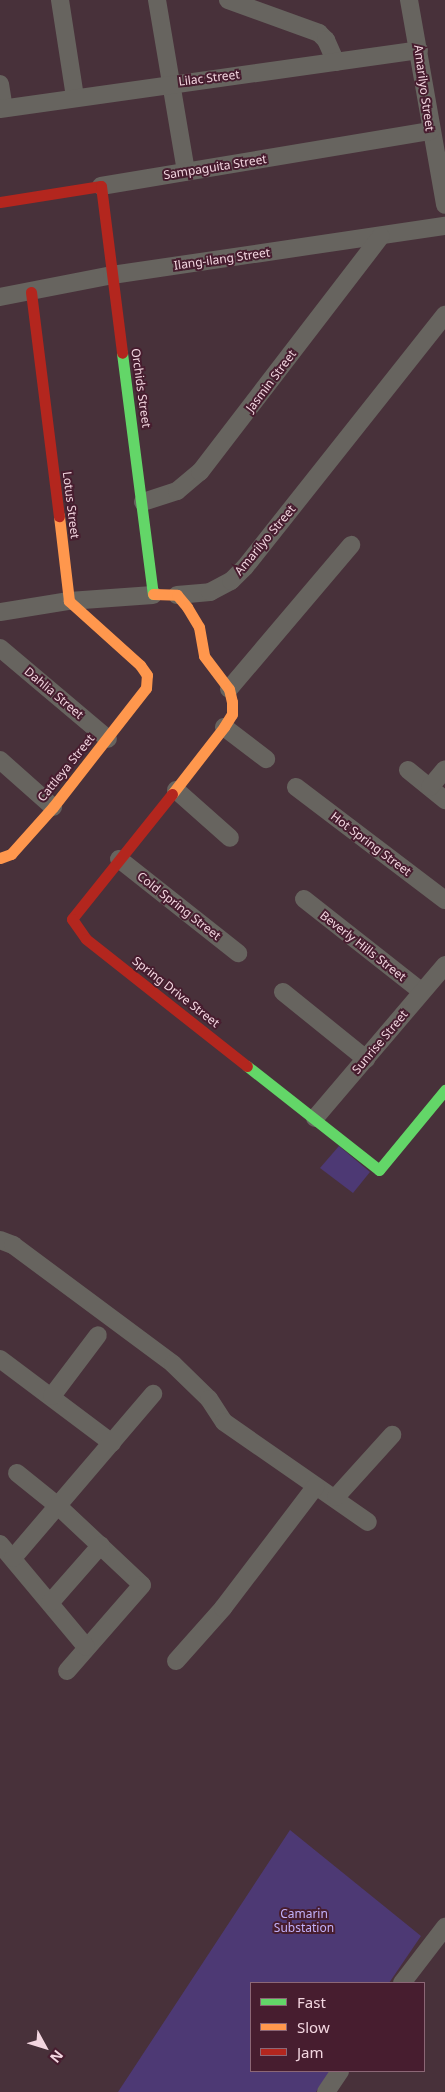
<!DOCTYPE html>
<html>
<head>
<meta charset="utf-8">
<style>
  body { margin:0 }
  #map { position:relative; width:445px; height:2092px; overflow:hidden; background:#48313a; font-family:"Noto Sans",sans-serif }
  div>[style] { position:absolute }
  .green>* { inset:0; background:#4d3974 }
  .street>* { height:18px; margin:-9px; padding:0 9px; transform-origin:9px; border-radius:9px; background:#67645f }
  .fast>* { height:11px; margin:-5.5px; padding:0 5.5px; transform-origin:5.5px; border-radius:5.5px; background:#63d668 }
  .slow>* { height:11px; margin:-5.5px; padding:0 5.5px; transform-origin:5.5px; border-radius:5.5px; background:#ff974d }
  .jam>* { height:11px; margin:-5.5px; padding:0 5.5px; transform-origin:5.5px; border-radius:5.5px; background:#b3261e }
  span { translate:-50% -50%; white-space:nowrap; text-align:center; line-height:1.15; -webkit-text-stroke:4px #471d2f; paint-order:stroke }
  .street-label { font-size:12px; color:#f3d6e0 }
  .park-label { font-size:12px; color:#c3b1fa }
  .legend { position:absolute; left:250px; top:1982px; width:175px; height:90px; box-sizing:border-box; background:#471d2f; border:1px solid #8c6776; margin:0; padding:6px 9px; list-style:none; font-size:15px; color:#f3d6e0 }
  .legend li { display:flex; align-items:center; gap:10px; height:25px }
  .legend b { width:25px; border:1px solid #8c6776 }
  .north { position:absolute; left:20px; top:2022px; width:50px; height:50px; -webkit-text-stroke:4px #471d2f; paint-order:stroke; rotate:129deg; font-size:14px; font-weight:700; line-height:20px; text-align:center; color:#f3d6e0 }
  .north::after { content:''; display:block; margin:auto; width:18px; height:22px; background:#f3d6e0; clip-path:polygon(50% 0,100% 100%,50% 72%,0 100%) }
</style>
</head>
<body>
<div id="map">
  <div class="green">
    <i style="clip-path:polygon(339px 1146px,370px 1172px,353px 1193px,320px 1168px)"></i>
    <i style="clip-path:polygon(290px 1830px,421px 1936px,389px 1983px,251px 1983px,251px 2071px,330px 2071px,316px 2092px,118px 2092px)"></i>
  </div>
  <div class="street">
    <i style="left:60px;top:0;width:98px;rotate:81.2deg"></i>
    <i style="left:157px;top:0;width:174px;rotate:80.4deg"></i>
    <i style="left:228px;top:0;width:97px;rotate:19.9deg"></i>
    <i style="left:319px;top:33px;width:10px;rotate:45deg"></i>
    <i style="left:326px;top:40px;width:24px;rotate:66deg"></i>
    <i style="left:409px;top:0;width:208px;rotate:80deg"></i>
    <i style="left:0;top:84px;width:24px;rotate:81deg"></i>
    <i style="left:0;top:109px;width:423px;rotate:-8deg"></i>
    <i style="left:101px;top:186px;width:334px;rotate:-9.5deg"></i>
    <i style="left:0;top:297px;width:114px;rotate:-11.1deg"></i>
    <i style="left:112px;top:275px;width:337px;rotate:-8.4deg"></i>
    <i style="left:143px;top:502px;width:36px;rotate:-18deg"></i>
    <i style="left:177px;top:491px;width:30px;rotate:-40deg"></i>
    <i style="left:200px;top:472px;width:297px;rotate:-52.5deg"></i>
    <i style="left:177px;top:595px;width:33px;rotate:-5deg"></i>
    <i style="left:210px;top:592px;width:24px;rotate:-28deg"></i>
    <i style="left:231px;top:581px;width:20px;rotate:-45deg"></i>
    <i style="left:245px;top:567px;width:322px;rotate:-51.6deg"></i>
    <i style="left:0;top:612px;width:70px;rotate:-9.1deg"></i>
    <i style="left:69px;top:601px;width:84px;rotate:-4.1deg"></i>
    <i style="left:0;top:648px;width:141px;rotate:40.1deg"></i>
    <i style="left:229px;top:689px;width:189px;rotate:-49.7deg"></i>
    <i style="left:224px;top:727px;width:53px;rotate:37.3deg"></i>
    <i style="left:0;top:760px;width:71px;rotate:41.6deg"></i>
    <i style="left:408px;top:770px;width:48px;rotate:39deg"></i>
    <i style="left:296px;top:787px;width:187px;rotate:37.2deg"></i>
    <i style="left:430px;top:787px;width:23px;rotate:-50deg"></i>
    <i style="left:176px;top:790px;width:72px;rotate:41.6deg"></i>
    <i style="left:119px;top:859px;width:152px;rotate:38.3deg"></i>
    <i style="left:304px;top:899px;width:150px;rotate:38.2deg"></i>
    <i style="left:283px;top:992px;width:107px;rotate:38.9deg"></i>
    <i style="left:315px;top:1118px;width:201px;rotate:-49.6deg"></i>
    <i style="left:0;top:1240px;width:14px;rotate:21deg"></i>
    <i style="left:13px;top:1245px;width:199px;rotate:36.6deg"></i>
    <i style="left:173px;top:1364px;width:50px;rotate:44.2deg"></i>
    <i style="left:209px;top:1399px;width:27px;rotate:57deg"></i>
    <i style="left:224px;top:1422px;width:175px;rotate:34.8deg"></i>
    <i style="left:0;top:1359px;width:140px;rotate:36.9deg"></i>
    <i style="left:52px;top:1396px;width:76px;rotate:-53deg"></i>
    <i style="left:17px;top:1473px;width:53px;rotate:38.8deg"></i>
    <i style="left:58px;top:1506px;width:115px;rotate:43.2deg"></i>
    <i style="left:142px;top:1585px;width:114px;rotate:131.1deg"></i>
    <i style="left:336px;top:1497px;width:84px;rotate:-47.9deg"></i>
    <i style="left:0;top:1544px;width:134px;rotate:50.1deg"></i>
    <i style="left:13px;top:1558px;width:216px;rotate:-49.5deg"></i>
    <i style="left:50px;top:1603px;width:77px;rotate:-48.7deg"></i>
    <i style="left:176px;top:1661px;width:71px;rotate:-48.4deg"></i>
    <i style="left:223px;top:1608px;width:153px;rotate:-52.7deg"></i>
    <i style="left:402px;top:1983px;width:71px;rotate:-52.5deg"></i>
    <i style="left:326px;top:2092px;width:25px;rotate:-56deg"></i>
  </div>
  <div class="fast">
    <i style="left:122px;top:353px;width:243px;rotate:82.7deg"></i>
    <i style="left:247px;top:1066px;width:168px;rotate:38.2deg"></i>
    <i style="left:379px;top:1170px;width:104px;rotate:-50.5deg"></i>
  </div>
  <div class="slow">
    <i style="left:153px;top:594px;width:24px;rotate:2deg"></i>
    <i style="left:177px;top:595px;width:16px;rotate:50deg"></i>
    <i style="left:187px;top:607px;width:23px;rotate:59deg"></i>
    <i style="left:199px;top:627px;width:29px;rotate:80deg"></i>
    <i style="left:204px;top:656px;width:41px;rotate:52.9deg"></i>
    <i style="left:229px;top:689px;width:13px;rotate:77deg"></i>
    <i style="left:232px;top:702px;width:12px;rotate:90deg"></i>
    <i style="left:232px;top:714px;width:15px;rotate:122deg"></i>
    <i style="left:224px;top:727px;width:85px;rotate:127.8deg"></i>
    <i style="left:0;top:858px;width:12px;rotate:-20deg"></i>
    <i style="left:11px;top:854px;width:63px;rotate:-48.2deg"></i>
    <i style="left:53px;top:807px;width:151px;rotate:-52deg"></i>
    <i style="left:146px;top:688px;width:13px;rotate:-86deg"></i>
    <i style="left:147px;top:675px;width:12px;rotate:-125deg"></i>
    <i style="left:140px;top:665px;width:96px;rotate:-138deg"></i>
    <i style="left:69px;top:601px;width:86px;rotate:-96.7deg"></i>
  </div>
  <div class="jam">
    <i style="left:0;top:202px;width:102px;rotate:-9deg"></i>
    <i style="left:101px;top:186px;width:168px;rotate:82.8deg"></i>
    <i style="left:31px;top:292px;width:226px;rotate:82.9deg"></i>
    <i style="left:172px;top:794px;width:160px;rotate:128.7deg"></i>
    <i style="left:72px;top:919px;width:24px;rotate:55deg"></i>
    <i style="left:86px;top:939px;width:205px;rotate:38.3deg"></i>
  </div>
  <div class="street-label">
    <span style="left:209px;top:78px;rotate:-7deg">Lilac Street</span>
    <span style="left:424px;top:88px;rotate:82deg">Amarilyo Street</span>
    <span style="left:215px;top:167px;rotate:-9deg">Sampaguita Street</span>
    <span style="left:222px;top:259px;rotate:-8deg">Ilang-ilang Street</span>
    <span style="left:271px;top:381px;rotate:-53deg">Jasmin Street</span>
    <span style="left:141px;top:388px;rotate:82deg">Orchids Street</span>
    <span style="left:71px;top:505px;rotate:83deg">Lotus Street</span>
    <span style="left:265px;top:540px;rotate:-50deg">Amarilyo Street</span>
    <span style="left:54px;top:693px;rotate:40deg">Dahlia Street</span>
    <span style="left:66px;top:768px;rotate:-51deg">Cattleya Street</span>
    <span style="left:371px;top:844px;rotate:37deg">Hot Spring Street</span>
    <span style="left:179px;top:906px;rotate:38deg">Cold Spring Street</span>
    <span style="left:363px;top:946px;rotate:38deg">Beverly Hills Street</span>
    <span style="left:176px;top:992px;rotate:38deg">Spring Drive Street</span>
    <span style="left:380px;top:1042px;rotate:-50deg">Sunrise Street</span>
  </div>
  <div class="park-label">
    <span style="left:304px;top:1921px">Camarin<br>Substation</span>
  </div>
  <ul class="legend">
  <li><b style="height:6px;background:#63d668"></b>Fast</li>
  <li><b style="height:6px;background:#ff974d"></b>Slow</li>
  <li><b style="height:6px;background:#b3261e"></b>Jam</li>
  </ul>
  <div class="north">N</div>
</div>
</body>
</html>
